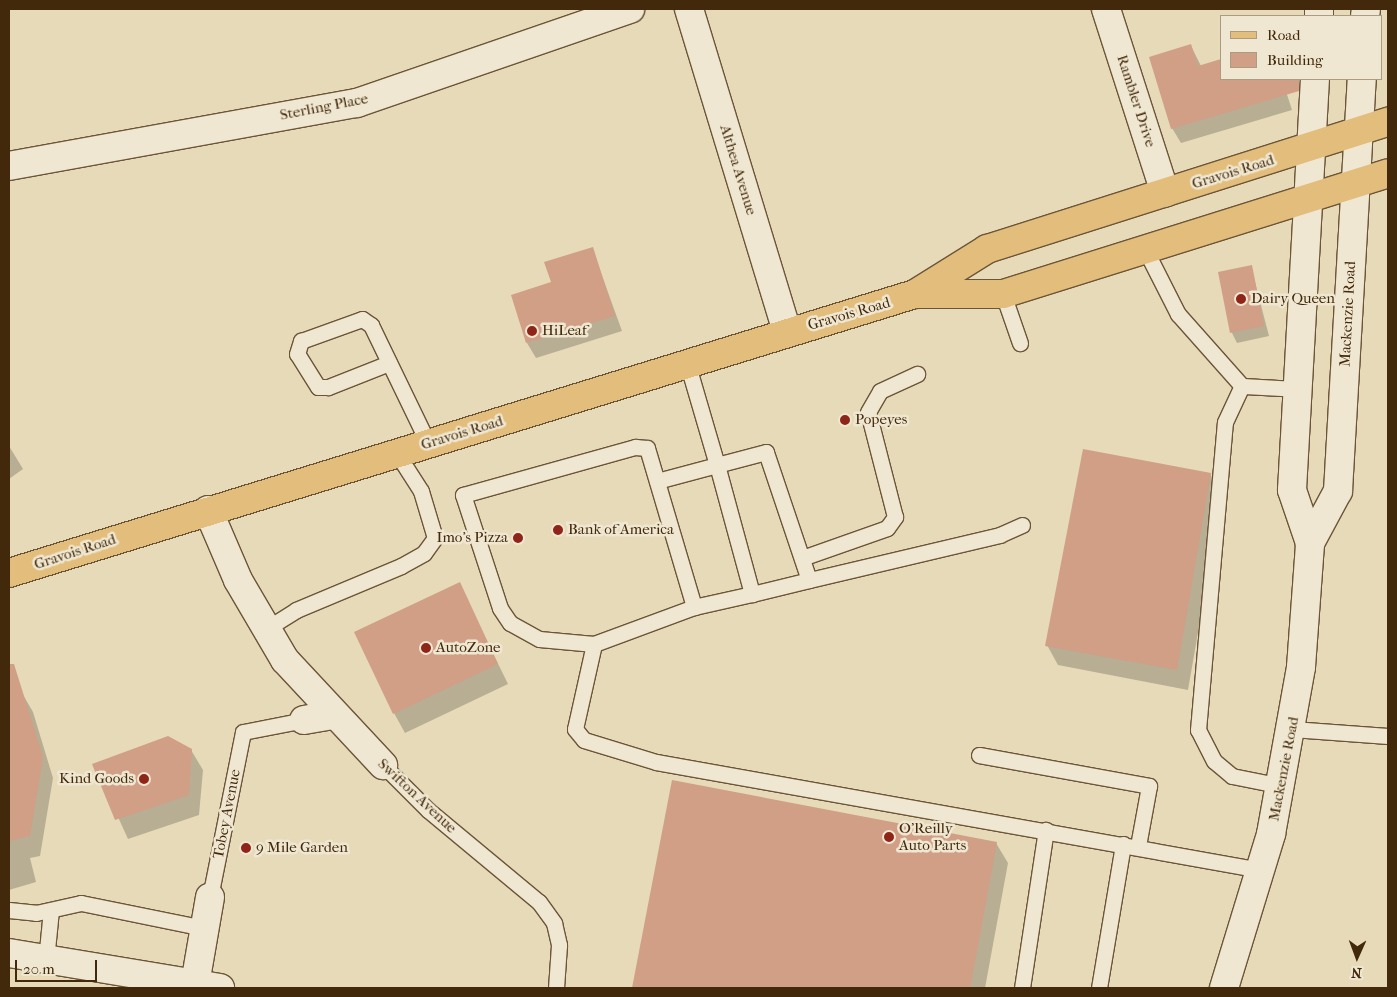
<!DOCTYPE html>
<html>
<head>
<meta charset="utf-8">
<style>
  body { margin:0 }
  #map { position:relative; width:1397px; height:997px; overflow:hidden; background:#e6dab8; font-family:"IM FELL French Canon",serif }
  div>[style] { position:absolute }
  .shadow>* { inset:0; background:#0003 }
  .building>* { inset:0; background:#d19e86 }
  .roads { filter:drop-shadow(1px 0 #6c5537) drop-shadow(-1px 0 #6c5537) drop-shadow(0 1px #6c5537) drop-shadow(0 -1px #6c5537) }
  .service>* { height:15px; margin:-7.5px; padding:0 7.5px; transform-origin:7.5px; border-radius:7.5px; background:#efe7d1 }
  .minor>* { height:28px; margin:-14px; padding:0 14px; transform-origin:14px; border-radius:14px; background:#efe7d1 }
  .tertiary>* { height:28px; margin:-14px; padding:0 14px; transform-origin:14px; border-radius:14px; background:#efe7d1 }
  .secondary>* { height:28px; margin:-14px; padding:0 14px; transform-origin:14px; border-radius:14px; background:#efe7d1 }
  .primary>* { height:28px; margin:-14px; padding:0 14px; transform-origin:14px; border-radius:14px; background:#e3bd7c }
  .dots>* { width:14px; height:14px; translate:-50% -50%; box-sizing:border-box; border:2px solid #efe7d1; border-radius:50% }
  span { translate:-50% -50%; white-space:nowrap; text-align:center; line-height:1.15; -webkit-text-stroke:5px #efe7d1; paint-order:stroke }
  .street-label { font-size:15px; color:#43290c }
  .poi-label { font-size:15px; color:#43290c }
  .left { translate:0 -50%; text-align:left }
  .right { translate:-100% -50%; text-align:right }
  .frame { position:absolute; inset:0; border:10px solid #43290c; pointer-events:none }
  .legend { position:absolute; left:1220px; top:15px; width:162px; height:65px; box-sizing:border-box; background:#efe7d1; border:1px solid #aa9b82; margin:0; padding:6px 9px; list-style:none; font-size:15px; color:#43290c }
  .legend li { display:flex; align-items:center; gap:10px; height:25px }
  .legend b { width:25px; border:1px solid #aa9b82 }
  .north { position:absolute; left:1332px; top:932px; width:50px; height:50px; -webkit-text-stroke:4px #efe7d1; paint-order:stroke; rotate:182deg; font-size:14px; font-weight:700; line-height:20px; text-align:center; color:#43290c }
  .north::after { content:''; display:block; margin:auto; width:18px; height:22px; background:#43290c; clip-path:polygon(50% 0,100% 100%,50% 72%,0 100%) }
  .scale { position:absolute; left:15px; top:960px; width:82px; height:22px; box-sizing:border-box; border:2px solid #43290c; border-top:0; padding-left:6px; font-size:15px; line-height:18px; white-space:nowrap; color:#43290c; -webkit-text-stroke:4px #efe7d1; paint-order:stroke }
</style>
</head>
<body>
<div id="map">
  <div class="shadow">
    <i style="clip-path:polygon(1191px 46px,1201px 66px,1221px 79px,1282px 79px,1292px 110px,1181px 143px,1172px 128px)"></i>
    <i style="clip-path:polygon(592px 248px,622px 331px,536px 358px,527px 343px)"></i>
    <i style="clip-path:polygon(1251px 267px,1269px 336px,1237px 343px,1232px 333px)"></i>
    <i style="clip-path:polygon(9px 446px,23px 469px,9px 479px)"></i>
    <i style="clip-path:polygon(1210px 474px,1222px 494px,1188px 690px,1058px 665px,1047px 645px)"></i>
    <i style="clip-path:polygon(459px 584px,508px 684px,405px 733px,394px 713px)"></i>
    <i style="clip-path:polygon(22px 693px,33px 712px,53px 778px,40px 856px,30px 858px,36px 882px,9px 890px,9px 697px)"></i>
    <i style="clip-path:polygon(191px 750px,203px 770px,199px 815px,128px 839px,94px 764px)"></i>
    <i style="clip-path:polygon(673px 781px,996px 843px,1008px 863px,985px 988px,634px 988px)"></i>
  </div>
  <div class="building">
    <i style="clip-path:polygon(1191px 44px,1198px 66px,1221px 59px,1221px 79px,1299px 79px,1299px 91px,1171px 129px,1149px 57px)"></i>
    <i style="clip-path:polygon(593px 247px,615px 316px,526px 343px,511px 295px,551px 282px,544px 262px)"></i>
    <i style="clip-path:polygon(1252px 265px,1264px 326px,1230px 333px,1218px 272px)"></i>
    <i style="clip-path:polygon(1083px 449px,1211px 473px,1177px 670px,1045px 646px)"></i>
    <i style="clip-path:polygon(460px 582px,498px 664px,393px 714px,354px 632px)"></i>
    <i style="clip-path:polygon(9px 664px,14px 664px,43px 757px,30px 836px,9px 841px)"></i>
    <i style="clip-path:polygon(168px 736px,192px 749px,189px 795px,115px 820px,92px 764px)"></i>
    <i style="clip-path:polygon(672px 780px,997px 842px,970px 988px,632px 988px)"></i>
  </div>
  <div class="roads">
    <div class="service">
      <i style="left:1146px;top:251px;width:71px;rotate:63.1deg"></i>
      <i style="left:1178px;top:314px;width:96px;rotate:48.4deg"></i>
      <i style="left:1003px;top:294px;width:52px;rotate:70.9deg"></i>
      <i style="left:389px;top:363px;width:66px;rotate:158.5deg"></i>
      <i style="left:328px;top:387px;width:10px;rotate:180deg"></i>
      <i style="left:318px;top:387px;width:39px;rotate:-122deg"></i>
      <i style="left:297px;top:354px;width:14px;rotate:-73deg"></i>
      <i style="left:301px;top:341px;width:65px;rotate:-19.8deg"></i>
      <i style="left:362px;top:319px;width:11px;rotate:34deg"></i>
      <i style="left:371px;top:325px;width:131px;rotate:64.2deg"></i>
      <i style="left:657px;top:481px;width:62px;rotate:-14.9deg"></i>
      <i style="left:717px;top:465px;width:103px;rotate:-106.3deg"></i>
      <i style="left:1022px;top:525px;width:24px;rotate:156deg"></i>
      <i style="left:1000px;top:535px;width:196px;rotate:166.7deg"></i>
      <i style="left:809px;top:580px;width:135px;rotate:-108.6deg"></i>
      <i style="left:766px;top:452px;width:51px;rotate:165.1deg"></i>
      <i style="left:717px;top:465px;width:134px;rotate:74.8deg"></i>
      <i style="left:752px;top:594px;width:59px;rotate:167.4deg"></i>
      <i style="left:694px;top:607px;width:107px;rotate:159.7deg"></i>
      <i style="left:594px;top:644px;width:87px;rotate:102.6deg"></i>
      <i style="left:575px;top:729px;width:14px;rotate:51deg"></i>
      <i style="left:584px;top:740px;width:75px;rotate:17deg"></i>
      <i style="left:656px;top:762px;width:615px;rotate:10.12deg"></i>
      <i style="left:802px;top:558px;width:90px;rotate:-19.4deg"></i>
      <i style="left:887px;top:528px;width:14px;rotate:-54deg"></i>
      <i style="left:895px;top:517px;width:108px;rotate:-104.4deg"></i>
      <i style="left:868px;top:412px;width:24px;rotate:-60deg"></i>
      <i style="left:880px;top:391px;width:41px;rotate:-24.7deg"></i>
      <i style="left:752px;top:594px;width:59px;rotate:-13.8deg"></i>
      <i style="left:266px;top:629px;width:36px;rotate:-32deg"></i>
      <i style="left:296px;top:610px;width:114px;rotate:-22.7deg"></i>
      <i style="left:401px;top:566px;width:26px;rotate:-29deg"></i>
      <i style="left:424px;top:553px;width:19px;rotate:-54deg"></i>
      <i style="left:435px;top:538px;width:49px;rotate:-106.6deg"></i>
      <i style="left:421px;top:491px;width:46px;rotate:-122.7deg"></i>
      <i style="left:594px;top:644px;width:55px;rotate:-174.8deg"></i>
      <i style="left:539px;top:639px;width:33px;rotate:-151deg"></i>
      <i style="left:510px;top:623px;width:18px;rotate:-124deg"></i>
      <i style="left:500px;top:608px;width:119px;rotate:-108.1deg"></i>
      <i style="left:463px;top:495px;width:179px;rotate:-15.6deg"></i>
      <i style="left:635px;top:447px;width:12px;rotate:5deg"></i>
      <i style="left:647px;top:448px;width:166px;rotate:73.5deg"></i>
      <i style="left:1292px;top:729px;width:96px;rotate:4.2deg"></i>
      <i style="left:979px;top:755px;width:173px;rotate:10.3deg"></i>
      <i style="left:1149px;top:786px;width:61px;rotate:100.4deg"></i>
      <i style="left:383px;top:765px;width:64px;rotate:45deg"></i>
      <i style="left:428px;top:810px;width:144px;rotate:39.7deg"></i>
      <i style="left:539px;top:902px;width:26px;rotate:54deg"></i>
      <i style="left:554px;top:923px;width:23px;rotate:77deg"></i>
      <i style="left:559px;top:945px;width:43px;rotate:94deg"></i>
      <i style="left:1282px;top:786px;width:51px;rotate:-168.7deg"></i>
      <i style="left:1232px;top:776px;width:23px;rotate:-140deg"></i>
      <i style="left:1214px;top:761px;width:35px;rotate:-117deg"></i>
      <i style="left:1198px;top:730px;width:309px;rotate:-85deg"></i>
      <i style="left:1225px;top:422px;width:40px;rotate:-65deg"></i>
      <i style="left:1242px;top:386px;width:55px;rotate:3.1deg"></i>
      <i style="left:210px;top:897px;width:168px;rotate:-78.7deg"></i>
      <i style="left:243px;top:732px;width:62px;rotate:-11.1deg"></i>
      <i style="left:9px;top:910px;width:27px;rotate:6deg"></i>
      <i style="left:36px;top:913px;width:46px;rotate:-12.5deg"></i>
      <i style="left:81px;top:903px;width:126px;rotate:11.5deg"></i>
      <i style="left:46px;top:960px;width:50px;rotate:-84.3deg"></i>
      <i style="left:1022px;top:988px;width:160px;rotate:-81.4deg"></i>
      <i style="left:1099px;top:988px;width:146px;rotate:-80.5deg"></i>
    </div>
    <div class="minor">
      <i style="left:689px;top:9px;width:338px;rotate:73.1deg"></i>
      <i style="left:1106px;top:9px;width:193px;rotate:72.2deg"></i>
      <i style="left:9px;top:166px;width:354px;rotate:-10.3deg"></i>
      <i style="left:357px;top:103px;width:289px;rotate:-19deg"></i>
      <i style="left:208px;top:510px;width:76px;rotate:66.8deg"></i>
      <i style="left:238px;top:580px;width:93px;rotate:59.6deg"></i>
      <i style="left:285px;top:660px;width:144px;rotate:47deg"></i>
      <i style="left:304px;top:720px;width:28px;rotate:-10deg"></i>
      <i style="left:195px;top:984px;width:88px;rotate:-80.2deg"></i>
    </div>
    <div class="tertiary">
      <i style="left:9px;top:953px;width:214px;rotate:9.4deg"></i>
    </div>
    <div class="secondary">
      <i style="left:1319px;top:16px;width:7px;rotate:-90deg"></i>
      <i style="left:1365px;top:16px;width:7px;rotate:-82deg"></i>
      <i style="left:1310px;top:543px;width:59px;rotate:-61.7deg"></i>
      <i style="left:1338px;top:491px;width:413px;rotate:-86.7deg"></i>
      <i style="left:1224px;top:988px;width:161px;rotate:-73deg"></i>
      <i style="left:1271px;top:834px;width:170px;rotate:-79.8deg"></i>
      <i style="left:1301px;top:667px;width:124px;rotate:-85.8deg"></i>
      <i style="left:1310px;top:543px;width:56px;rotate:-108.8deg"></i>
      <i style="left:1292px;top:490px;width:412px;rotate:-86.8deg"></i>
    </div>
    <div class="primary">
      <i style="left:915px;top:294px;width:88px"></i>
      <i style="left:1003px;top:294px;width:404px;rotate:-17.4deg"></i>
      <i style="left:9px;top:573px;width:948px;rotate:-17.12deg"></i>
      <i style="left:915px;top:294px;width:85px;rotate:-32deg"></i>
      <i style="left:987px;top:249px;width:421px;rotate:-17.6deg"></i>
    </div>
  </div>
  <div class="dots">
    <i style="left:1241px;top:299px;background:#8f2418"></i>
    <i style="left:532px;top:331px;background:#8f2418"></i>
    <i style="left:845px;top:420px;background:#8f2418"></i>
    <i style="left:558px;top:530px;background:#8f2418"></i>
    <i style="left:518px;top:538px;background:#8f2418"></i>
    <i style="left:426px;top:648px;background:#8f2418"></i>
    <i style="left:144px;top:779px;background:#8f2418"></i>
    <i style="left:889px;top:837px;background:#8f2418"></i>
    <i style="left:246px;top:848px;background:#8f2418"></i>
  </div>
  <div class="street-label">
    <span style="left:1136px;top:101px;rotate:72deg">Rambler Drive</span>
    <span style="left:324px;top:107px;rotate:-11deg">Sterling Place</span>
    <span style="left:738px;top:170px;rotate:73deg">Althea Avenue</span>
    <span style="left:1233px;top:172px;rotate:-17deg">Gravois Road</span>
    <span style="left:849px;top:314px;rotate:-16deg">Gravois Road</span>
    <span style="left:1348px;top:314px;rotate:-87deg">Mackenzie Road</span>
    <span style="left:462px;top:433px;rotate:-17deg">Gravois Road</span>
    <span style="left:75px;top:552px;rotate:-18deg">Gravois Road</span>
    <span style="left:1284px;top:769px;rotate:-79deg">Mackenzie Road</span>
    <span style="left:417px;top:796px;rotate:43deg">Swifton Avenue</span>
    <span style="left:227px;top:814px;rotate:-79deg">Tobey Avenue</span>
  </div>
  <div class="poi-label">
    <span class="left" style="left:1251px;top:299px">Dairy Queen</span>
    <span class="left" style="left:542px;top:331px">HiLeaf</span>
    <span class="left" style="left:855px;top:420px">Popeyes</span>
    <span class="left" style="left:568px;top:530px">Bank of America</span>
    <span class="right" style="left:508px;top:538px">Imo's Pizza</span>
    <span class="left" style="left:436px;top:648px">AutoZone</span>
    <span class="right" style="left:134px;top:779px">Kind Goods</span>
    <span class="left" style="left:899px;top:837px">O'Reilly<br>Auto Parts</span>
    <span class="left" style="left:256px;top:848px">9 Mile Garden</span>
  </div>
  <div class="frame"></div>
  <ul class="legend">
  <li><b style="height:6px;background:#e3bd7c"></b>Road</li>
  <li><b style="height:14px;background:#d19e86"></b>Building</li>
  </ul>
  <div class="north">N</div>
  <div class="scale">20 m</div>
</div>
</body>
</html>
